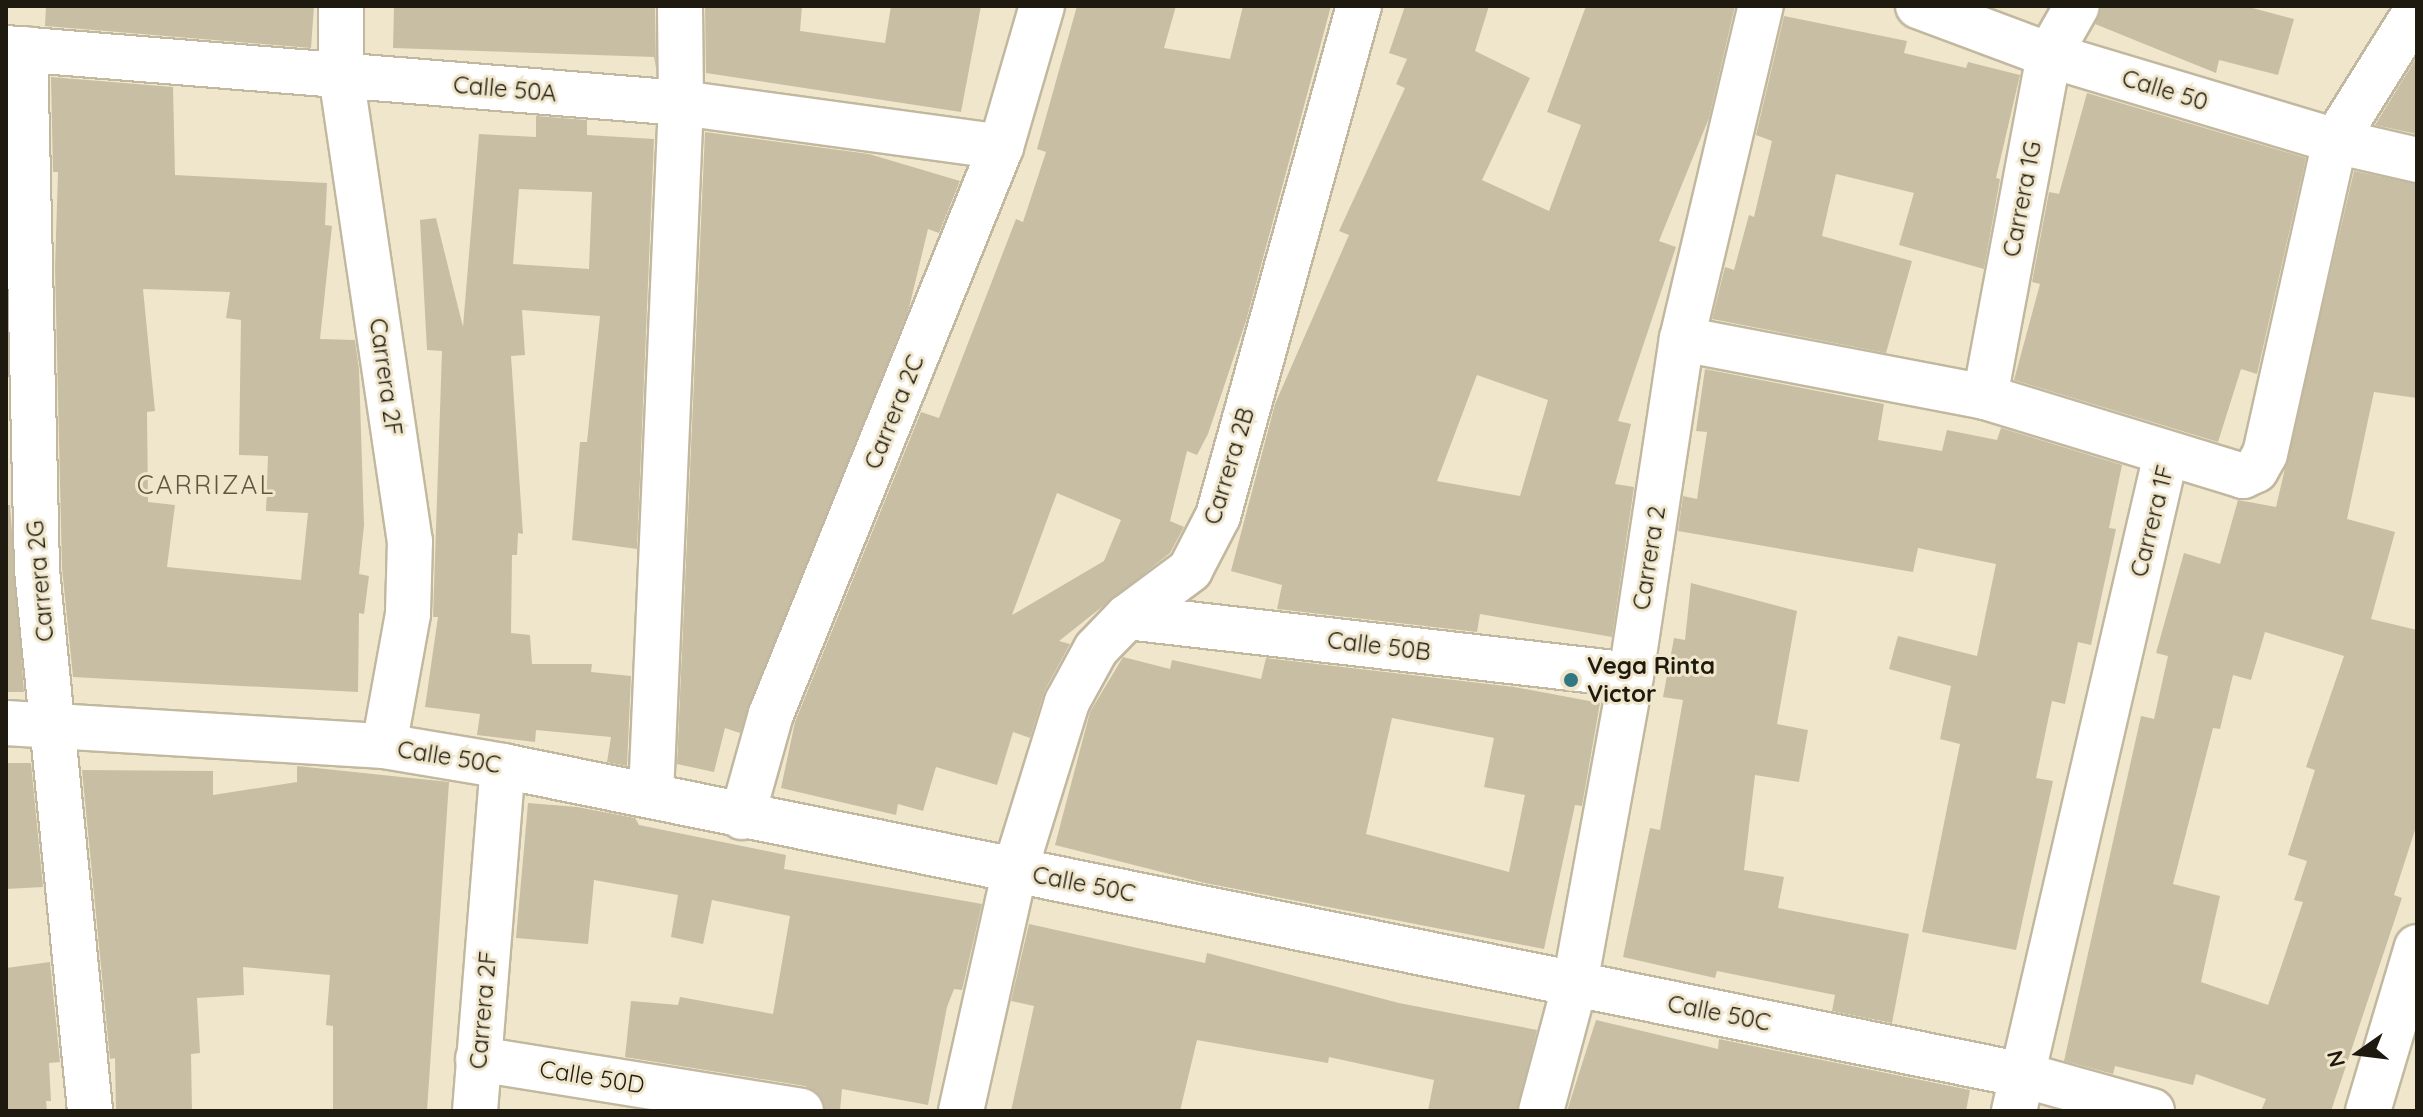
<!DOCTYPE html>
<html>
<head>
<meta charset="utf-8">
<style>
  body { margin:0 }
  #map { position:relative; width:2423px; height:1117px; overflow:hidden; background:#f0e6cc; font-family:Quicksand,sans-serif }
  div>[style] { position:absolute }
  .building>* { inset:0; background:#c8bea4 }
  .roads { filter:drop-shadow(2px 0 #c2b89f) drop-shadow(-2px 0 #c2b89f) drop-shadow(0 2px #c2b89f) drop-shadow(0 -2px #c2b89f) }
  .minor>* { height:44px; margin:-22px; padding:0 22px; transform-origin:22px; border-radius:22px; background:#fff }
  .dots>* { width:22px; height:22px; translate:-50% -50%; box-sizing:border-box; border:4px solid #f0e6cc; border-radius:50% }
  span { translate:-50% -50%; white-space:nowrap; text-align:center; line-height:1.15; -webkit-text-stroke:6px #f0e6cc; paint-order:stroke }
  .street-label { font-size:24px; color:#1e1a10 }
  .poi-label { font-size:24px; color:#1e1a10; font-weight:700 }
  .left { translate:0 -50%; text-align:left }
  .neighbourhood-label { font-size:26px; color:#5f5740; letter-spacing:2px }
  .frame { position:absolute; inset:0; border:8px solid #1e1a10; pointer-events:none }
  .north { position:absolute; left:2319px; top:1013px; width:80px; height:80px; -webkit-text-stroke:6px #f0e6cc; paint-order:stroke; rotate:256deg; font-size:22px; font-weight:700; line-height:32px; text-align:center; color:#1e1a10 }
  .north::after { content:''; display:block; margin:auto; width:28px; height:36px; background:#1e1a10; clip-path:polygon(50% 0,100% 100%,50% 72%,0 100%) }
</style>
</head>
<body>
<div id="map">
  <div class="building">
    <i style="clip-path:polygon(46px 6px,314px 6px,311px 48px,45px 26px)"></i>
    <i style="clip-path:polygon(394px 6px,655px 6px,656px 68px,654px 57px,393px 48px)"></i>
    <i style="clip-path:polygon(705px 6px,802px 6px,800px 31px,885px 43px,891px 6px,981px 6px,961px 112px,706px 73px)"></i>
    <i style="clip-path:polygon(evenodd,1077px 6px,1176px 6px,1164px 48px,1230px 59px,1243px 6px,1331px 6px,1246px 321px,1208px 434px,1197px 455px,1187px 451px,1170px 521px,1184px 527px,1170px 553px,1059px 641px,1070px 644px,1045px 690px,1030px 738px,1013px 732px,997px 785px,936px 767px,923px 811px,898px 804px,896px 815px,781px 788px,795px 722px,921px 412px,939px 418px,1016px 219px,1023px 222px,1046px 152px,1037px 149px,1077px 6px,1057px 493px,1121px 520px,1104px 561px,1012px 615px,1057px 493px)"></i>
    <i style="clip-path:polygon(evenodd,1405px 6px,1489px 6px,1475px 51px,1530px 78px,1482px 180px,1549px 211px,1581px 125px,1547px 112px,1586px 6px,1735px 6px,1709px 118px,1659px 241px,1676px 247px,1618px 421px,1631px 424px,1615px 484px,1634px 487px,1612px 637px,1480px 614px,1477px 632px,1277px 609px,1282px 585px,1231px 571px,1275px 404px,1349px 235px,1339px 231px,1405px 88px,1396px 84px,1407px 59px,1389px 53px,1405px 6px,1477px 375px,1548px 400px,1520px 496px,1437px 481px,1477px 375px)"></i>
    <i style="clip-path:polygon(2102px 6px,2245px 6px,2294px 19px,2278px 75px,2219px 60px,2216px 73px,2095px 24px)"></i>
    <i style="clip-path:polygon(1784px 16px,1907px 41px,1904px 53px,1966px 68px,1968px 62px,2020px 75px,1996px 178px,2000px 179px,1984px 269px,1899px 245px,1914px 193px,1836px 174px,1822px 236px,1912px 261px,1886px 353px,1712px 319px,1725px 267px,1734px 270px,1749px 215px,1754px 217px,1772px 141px,1756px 135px)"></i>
    <i style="clip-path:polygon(2417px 57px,2417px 134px,2375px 125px)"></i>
    <i style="clip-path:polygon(evenodd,51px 77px,173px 87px,175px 175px,327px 183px,325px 225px,332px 226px,320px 339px,355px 340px,359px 369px,364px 525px,359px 574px,369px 576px,364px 614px,359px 613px,358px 692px,73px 677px,62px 568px,55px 268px,58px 172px,53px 172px,51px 77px,143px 289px,230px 292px,226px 318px,241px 320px,239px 455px,268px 456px,266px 511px,308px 513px,301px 580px,167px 567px,175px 505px,148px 502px,147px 412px,155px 411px,143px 289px)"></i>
    <i style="clip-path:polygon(2087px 93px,2306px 158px,2257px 374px,2241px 369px,2218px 442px,2014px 380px,2040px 284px,2032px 282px,2049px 192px,2059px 194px)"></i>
    <i style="clip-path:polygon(evenodd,536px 116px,587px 120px,587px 135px,654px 139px,637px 549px,572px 540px,580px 442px,587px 442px,600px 316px,522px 310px,525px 355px,511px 356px,523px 534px,518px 533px,517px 555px,512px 555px,511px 633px,530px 635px,532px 664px,592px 664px,591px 672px,631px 676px,627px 766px,607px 762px,611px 737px,536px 730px,535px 742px,477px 735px,480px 714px,425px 707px,438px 617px,433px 617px,442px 351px,427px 350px,420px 220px,436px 218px,463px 327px,479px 134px,536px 137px,536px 116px,519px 189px,592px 192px,589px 269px,513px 264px,519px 189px)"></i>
    <i style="clip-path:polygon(705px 132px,869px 154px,960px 181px,939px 233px,928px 229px,909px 308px,740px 733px,725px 728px,714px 772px,677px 764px)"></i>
    <i style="clip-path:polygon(evenodd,2354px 171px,2417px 184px,2417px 398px,2374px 392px,2347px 519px,2395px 532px,2371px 619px,2417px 630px,2417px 824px,2394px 895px,2402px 898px,2331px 1111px,2261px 1111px,2266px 1099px,2196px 1074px,2193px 1085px,2115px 1066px,2113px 1074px,2064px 1061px,2141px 716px,2154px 719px,2168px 656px,2156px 653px,2184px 553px,2220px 564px,2238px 500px,2276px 507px,2354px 171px,2265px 632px,2344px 656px,2306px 767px,2315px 770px,2288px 855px,2307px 861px,2294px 900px,2303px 902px,2268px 1005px,2201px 982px,2220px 896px,2173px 884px,2213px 728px,2220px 729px,2233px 675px,2251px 680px,2265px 632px)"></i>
    <i style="clip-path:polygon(1705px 369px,1884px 404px,1878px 440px,1942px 451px,1947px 430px,1997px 440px,2001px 428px,2122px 465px,2109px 528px,2116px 529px,2091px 645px,2078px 642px,2065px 704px,2052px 701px,2036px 778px,2053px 781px,2016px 950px,1922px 932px,1960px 744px,1940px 739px,1951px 686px,1889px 669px,1898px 636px,1977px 656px,1996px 564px,1918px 548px,1913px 572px,1678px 531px,1683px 496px,1697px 499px,1707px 432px,1696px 431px)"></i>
    <i style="clip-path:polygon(6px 505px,10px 505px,24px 692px,6px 692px)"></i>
    <i style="clip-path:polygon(1691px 583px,1797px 611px,1777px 724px,1808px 730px,1799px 782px,1755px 775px,1744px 870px,1784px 877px,1778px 908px,1909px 934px,1892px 1023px,1832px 1011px,1835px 995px,1717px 971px,1715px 978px,1623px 957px,1650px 828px,1660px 830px,1683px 700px,1663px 697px,1674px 638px,1685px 640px)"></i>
    <i style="clip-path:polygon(evenodd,1123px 657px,1170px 669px,1172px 660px,1261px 679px,1266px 658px,1514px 687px,1600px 703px,1582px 806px,1575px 805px,1544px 949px,1205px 883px,1055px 845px,1090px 712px,1123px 657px,1392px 718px,1494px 738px,1484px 787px,1525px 795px,1509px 872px,1366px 834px,1392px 718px)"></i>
    <i style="clip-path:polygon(6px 763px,31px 763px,43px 887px,6px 889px)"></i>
    <i style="clip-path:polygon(297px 766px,449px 782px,427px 1111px,333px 1111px,333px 1026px,326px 1025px,330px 975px,243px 967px,244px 995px,197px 998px,200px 1053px,191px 1054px,192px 1111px,116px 1111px,115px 1058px,110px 1059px,82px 770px,213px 771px,213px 795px,297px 782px)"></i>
    <i style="clip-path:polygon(528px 803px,577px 807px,635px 818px,639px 825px,786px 855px,784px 869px,982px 904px,962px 990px,954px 989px,947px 1007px,928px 1105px,842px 1089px,840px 1111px,825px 1111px,817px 1092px,805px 1086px,625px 1057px,631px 1001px,678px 1005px,680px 997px,773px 1014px,790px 916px,712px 900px,703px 944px,671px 937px,678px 895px,594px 880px,588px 944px,516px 938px)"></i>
    <i style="clip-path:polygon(1029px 924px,1205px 963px,1207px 953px,1399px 1003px,1537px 1030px,1517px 1111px,1428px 1111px,1434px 1080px,1329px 1057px,1328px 1063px,1197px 1040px,1180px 1111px,1011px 1111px,1034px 1006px,1011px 1001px)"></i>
    <i style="clip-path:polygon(50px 962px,60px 1062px,49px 1063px,51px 1101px,46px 1101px,47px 1111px,6px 1111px,6px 968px)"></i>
    <i style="clip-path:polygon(1596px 1020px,1718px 1049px,1719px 1039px,1970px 1090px,1966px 1111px,1567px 1111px)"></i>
  </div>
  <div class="roads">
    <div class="minor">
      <i style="left:341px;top:6px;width:69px;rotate:90deg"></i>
      <i style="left:341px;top:75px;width:471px;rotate:81.6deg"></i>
      <i style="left:410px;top:541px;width:73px;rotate:91.6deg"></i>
      <i style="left:408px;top:614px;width:134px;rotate:100.3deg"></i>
      <i style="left:1918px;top:6px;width:140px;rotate:20.5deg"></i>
      <i style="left:2049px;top:55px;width:299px;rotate:16.7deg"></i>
      <i style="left:2335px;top:141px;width:84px;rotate:13deg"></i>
      <i style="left:6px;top:48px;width:677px;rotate:4.66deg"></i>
      <i style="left:681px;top:103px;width:323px;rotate:7.8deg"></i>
      <i style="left:25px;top:49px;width:521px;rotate:88.68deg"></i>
      <i style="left:37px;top:570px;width:544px;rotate:84.4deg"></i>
      <i style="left:1682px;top:339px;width:309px;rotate:10.8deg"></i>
      <i style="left:1985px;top:397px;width:270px;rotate:17deg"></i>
      <i style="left:2243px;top:476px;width:14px;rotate:-25deg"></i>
      <i style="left:2256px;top:470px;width:18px;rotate:-61deg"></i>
      <i style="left:2265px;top:454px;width:321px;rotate:-77.4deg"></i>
      <i style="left:2335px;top:141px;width:155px;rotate:-58deg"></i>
      <i style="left:1985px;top:397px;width:348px;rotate:-79.4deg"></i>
      <i style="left:2049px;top:55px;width:56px;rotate:-60.3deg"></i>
      <i style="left:1127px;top:617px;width:507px;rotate:6.56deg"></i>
      <i style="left:6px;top:723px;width:379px;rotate:3.5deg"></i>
      <i style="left:384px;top:746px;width:121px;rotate:9.5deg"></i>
      <i style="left:503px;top:766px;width:1551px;rotate:11.49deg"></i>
      <i style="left:2023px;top:1075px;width:134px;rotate:15.6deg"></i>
      <i style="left:651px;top:795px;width:693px;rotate:-87.52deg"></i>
      <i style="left:681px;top:103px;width:97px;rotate:-90.6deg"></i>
      <i style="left:742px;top:817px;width:107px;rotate:-74.3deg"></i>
      <i style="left:771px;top:714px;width:612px;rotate:-67.92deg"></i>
      <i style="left:1001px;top:147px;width:147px;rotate:-73.8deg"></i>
      <i style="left:478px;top:1059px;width:327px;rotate:9.1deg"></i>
      <i style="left:475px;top:1111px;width:346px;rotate:-85.4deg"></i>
      <i style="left:961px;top:1111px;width:247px;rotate:-77.4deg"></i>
      <i style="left:1015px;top:870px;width:176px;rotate:-72.8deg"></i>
      <i style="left:1067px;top:702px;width:60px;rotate:-61.3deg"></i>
      <i style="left:1096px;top:649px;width:45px;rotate:-45.9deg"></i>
      <i style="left:1127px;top:617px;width:79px;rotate:-36.7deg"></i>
      <i style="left:1190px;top:570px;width:61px;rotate:-62.6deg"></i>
      <i style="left:1218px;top:516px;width:529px;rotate:-74.55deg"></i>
      <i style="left:1541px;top:1111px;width:131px;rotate:-75deg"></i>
      <i style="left:1575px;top:984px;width:314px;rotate:-79.7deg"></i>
      <i style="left:1631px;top:675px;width:340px;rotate:-81.4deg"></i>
      <i style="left:1682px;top:339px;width:342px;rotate:-76.7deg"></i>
      <i style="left:2014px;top:1111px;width:674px;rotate:-76.97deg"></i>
      <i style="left:2368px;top:1111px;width:171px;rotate:-73.4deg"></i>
    </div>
  </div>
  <div class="dots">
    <i style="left:1571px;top:680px;background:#327884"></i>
  </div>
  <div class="street-label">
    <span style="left:505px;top:89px;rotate:5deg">Calle 50A</span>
    <span style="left:2165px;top:90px;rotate:17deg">Calle 50</span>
    <span style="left:2022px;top:199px;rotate:-79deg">Carrera 1G</span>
    <span style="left:386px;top:377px;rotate:82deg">Carrera 2F</span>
    <span style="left:894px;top:412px;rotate:-68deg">Carrera 2C</span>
    <span style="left:1229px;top:466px;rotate:-73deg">Carrera 2B</span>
    <span style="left:2152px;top:521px;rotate:-76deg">Carrera 1F</span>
    <span style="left:1649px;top:558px;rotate:-81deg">Carrera 2</span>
    <span style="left:40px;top:581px;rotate:-95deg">Carrera 2G</span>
    <span style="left:1379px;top:646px;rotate:7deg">Calle 50B</span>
    <span style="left:449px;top:757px;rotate:9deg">Calle 50C</span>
    <span style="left:1084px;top:884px;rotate:11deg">Calle 50C</span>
    <span style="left:483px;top:1010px;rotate:-85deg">Carrera 2F</span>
    <span style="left:1719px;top:1013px;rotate:11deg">Calle 50C</span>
    <span style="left:592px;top:1077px;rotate:9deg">Calle 50D</span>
  </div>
  <div class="poi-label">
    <span class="left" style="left:1587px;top:680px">Vega Rinta<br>Victor</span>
  </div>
  <div class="neighbourhood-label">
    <span style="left:206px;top:485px">CARRIZAL</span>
  </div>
  <div class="frame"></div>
  <div class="north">N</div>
</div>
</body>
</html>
